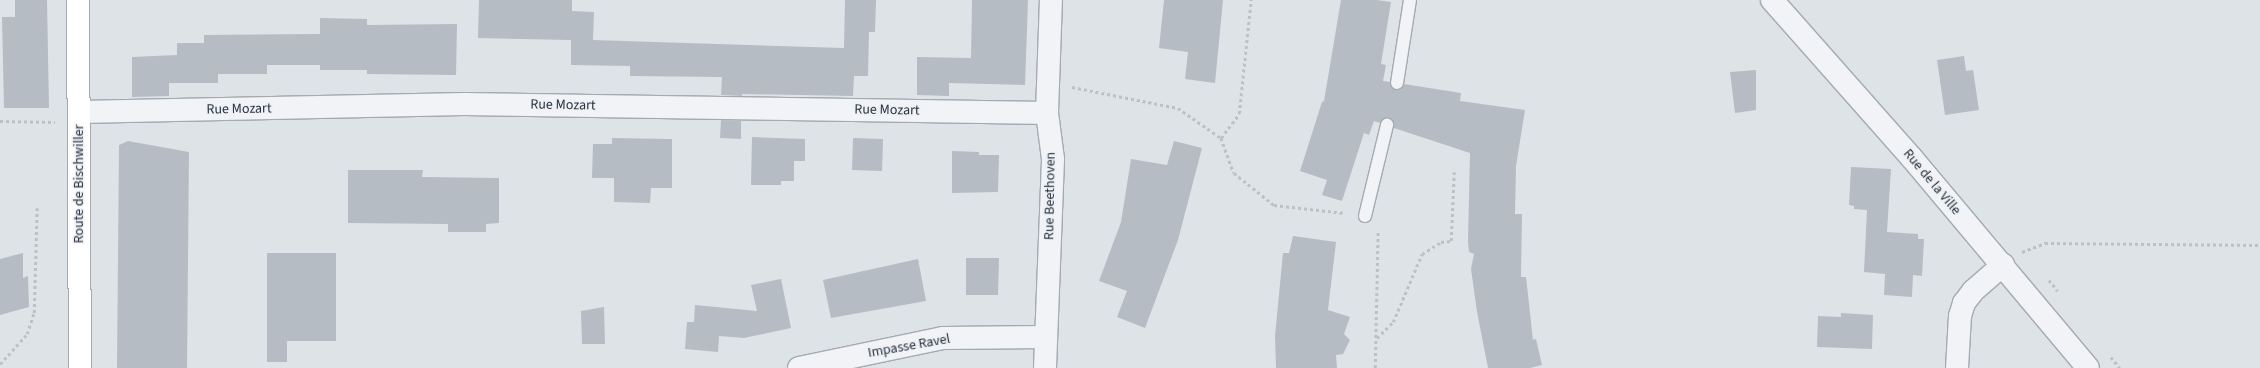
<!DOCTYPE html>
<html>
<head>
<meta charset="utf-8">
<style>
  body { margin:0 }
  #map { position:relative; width:2260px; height:368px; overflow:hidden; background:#dee3e7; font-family:"Source Sans 3",sans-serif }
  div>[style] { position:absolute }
  .building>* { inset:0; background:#b6bcc4 }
  .path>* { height:2.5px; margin-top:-1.25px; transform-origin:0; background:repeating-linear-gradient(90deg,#bdc1c6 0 3px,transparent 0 6px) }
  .roads { filter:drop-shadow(1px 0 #a4aab1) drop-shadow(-1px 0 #a4aab1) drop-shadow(0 1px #a4aab1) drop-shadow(0 -1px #a4aab1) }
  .lane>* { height:12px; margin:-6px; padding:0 6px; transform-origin:6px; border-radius:6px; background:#f1f3f6 }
  .street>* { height:22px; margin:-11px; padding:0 11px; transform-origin:11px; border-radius:11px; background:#f1f3f6 }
  .secondary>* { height:22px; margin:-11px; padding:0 11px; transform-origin:11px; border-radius:11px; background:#fff }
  span { translate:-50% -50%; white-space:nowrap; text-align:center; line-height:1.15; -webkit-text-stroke:3px #eef1f5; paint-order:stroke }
  .street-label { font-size:14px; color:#28323d }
</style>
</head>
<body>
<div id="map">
  <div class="building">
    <i style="clip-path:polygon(15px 0,47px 0,49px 108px,4px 108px,2px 17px,15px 17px)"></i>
    <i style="clip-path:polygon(479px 0,572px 0,572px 11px,594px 12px,593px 40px,844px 48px,845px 0,876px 0,875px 32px,869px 32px,868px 76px,854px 76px,853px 96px,742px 94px,742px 96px,721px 95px,722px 77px,630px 76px,630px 66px,571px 65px,571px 40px,478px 38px)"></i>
    <i style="clip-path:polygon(972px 0,1028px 0,1025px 85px,949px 83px,949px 96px,917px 95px,917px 57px,971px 58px)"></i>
    <i style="clip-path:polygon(1164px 0,1223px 0,1215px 83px,1185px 79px,1188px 52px,1159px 48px)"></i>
    <i style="clip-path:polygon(1341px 0,1377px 0,1391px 2px,1381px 64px,1386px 65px,1383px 81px,1390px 82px,1393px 89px,1400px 90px,1404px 84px,1461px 93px,1460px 101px,1525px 110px,1516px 166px,1515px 214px,1522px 214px,1521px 277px,1526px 277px,1533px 340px,1536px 339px,1542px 365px,1530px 368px,1488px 368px,1477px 312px,1471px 269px,1474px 254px,1469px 252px,1468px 242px,1470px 153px,1394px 128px,1392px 120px,1385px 118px,1380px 123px,1374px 121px,1369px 135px,1364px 133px,1342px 201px,1322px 195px,1327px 180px,1300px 171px,1322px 102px,1324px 101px)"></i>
    <i style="clip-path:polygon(320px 18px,367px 19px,367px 25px,457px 24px,456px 75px,367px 74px,367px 70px,320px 70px,320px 65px,267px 65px,267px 74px,218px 74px,218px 83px,169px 83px,169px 96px,132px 97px,132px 57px,177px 55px,177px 43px,204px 43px,204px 35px,320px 34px)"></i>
    <i style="clip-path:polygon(1964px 56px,1966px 71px,1973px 70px,1979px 110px,1945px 115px,1937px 60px)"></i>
    <i style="clip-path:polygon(1756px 70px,1756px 110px,1735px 113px,1730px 72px)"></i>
    <i style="clip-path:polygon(721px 120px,741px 121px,741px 139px,720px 138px)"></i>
    <i style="clip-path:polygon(752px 137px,805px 139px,805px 161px,794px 161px,794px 181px,781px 181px,781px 185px,751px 185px)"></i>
    <i style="clip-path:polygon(612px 138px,672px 139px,672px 188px,651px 188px,650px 203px,614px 202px,614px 178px,592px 178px,593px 144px,612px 144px)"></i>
    <i style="clip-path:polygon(853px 138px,883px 139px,882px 171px,852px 170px)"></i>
    <i style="clip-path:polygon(128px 141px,189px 152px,187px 368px,117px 368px,119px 145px)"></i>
    <i style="clip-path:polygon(1174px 141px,1202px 148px,1178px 240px,1145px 328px,1117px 317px,1127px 291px,1099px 281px,1121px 222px,1131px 159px,1167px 165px)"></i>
    <i style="clip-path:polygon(952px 151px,979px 152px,979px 155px,999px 155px,998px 192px,952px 193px)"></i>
    <i style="clip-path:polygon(1851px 167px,1891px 169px,1887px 232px,1918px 234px,1918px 239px,1924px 239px,1922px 276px,1913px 275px,1912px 297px,1884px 295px,1885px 274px,1864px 272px,1867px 210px,1854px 209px,1854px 206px,1849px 205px)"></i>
    <i style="clip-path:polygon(348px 170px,423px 170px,422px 177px,499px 178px,499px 223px,486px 224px,486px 232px,448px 232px,448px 224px,348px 223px)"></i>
    <i style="clip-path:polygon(1293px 236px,1336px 242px,1328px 310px,1350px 317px,1344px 334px,1350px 340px,1343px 354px,1336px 355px,1337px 368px,1276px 368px,1275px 336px,1283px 253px,1289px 253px)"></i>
    <i style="clip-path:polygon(23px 253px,23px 278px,28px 276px,29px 307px,0 315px,0 259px)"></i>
    <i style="clip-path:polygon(267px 253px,336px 253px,336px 341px,287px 341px,287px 362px,267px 362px)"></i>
    <i style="clip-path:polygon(966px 258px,999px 258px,998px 295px,966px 295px)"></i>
    <i style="clip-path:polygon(918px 259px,926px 301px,831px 318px,823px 280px)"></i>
    <i style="clip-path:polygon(781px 279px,791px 328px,744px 338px,719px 336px,718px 352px,685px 349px,687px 322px,694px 322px,695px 305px,757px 311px,751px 285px)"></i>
    <i style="clip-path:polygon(604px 307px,605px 344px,582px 344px,581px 311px)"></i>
    <i style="clip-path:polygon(1841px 313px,1873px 315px,1872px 349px,1817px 347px,1818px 316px,1841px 317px)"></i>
  </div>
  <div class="path">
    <i style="left:1072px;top:87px;width:108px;rotate:11.2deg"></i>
    <i style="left:1178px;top:108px;width:52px;rotate:34.9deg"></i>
    <i style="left:1221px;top:138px;width:37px;rotate:70deg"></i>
    <i style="left:1234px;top:173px;width:51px;rotate:38.7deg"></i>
    <i style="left:1274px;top:205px;width:71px;rotate:6.4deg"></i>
    <i style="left:0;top:121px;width:55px;rotate:1deg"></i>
    <i style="left:1221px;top:138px;width:30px;rotate:-53deg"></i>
    <i style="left:1239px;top:114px;width:115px;rotate:-84deg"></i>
    <i style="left:2022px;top:252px;width:25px;rotate:-21deg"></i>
    <i style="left:2045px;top:243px;width:215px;rotate:0.5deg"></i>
    <i style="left:2049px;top:280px;width:14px;rotate:51deg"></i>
    <i style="left:1377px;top:338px;width:23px;rotate:-45deg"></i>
    <i style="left:1393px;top:322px;width:74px;rotate:-66.9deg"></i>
    <i style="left:1422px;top:254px;width:22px;rotate:-32deg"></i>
    <i style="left:1441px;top:242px;width:10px;rotate:-6deg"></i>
    <i style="left:1451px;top:241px;width:69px;rotate:-87.5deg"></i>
    <i style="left:2111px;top:357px;width:14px;rotate:51deg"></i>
    <i style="left:0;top:364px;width:40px;rotate:-48deg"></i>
    <i style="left:27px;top:334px;width:22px;rotate:-72deg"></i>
    <i style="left:34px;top:313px;width:105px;rotate:-88.4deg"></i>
    <i style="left:1375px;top:368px;width:138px;rotate:-88.8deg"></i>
  </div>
  <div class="roads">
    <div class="lane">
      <i style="left:1397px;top:83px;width:84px;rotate:-81.1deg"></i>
      <i style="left:1365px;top:216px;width:94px;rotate:-76.4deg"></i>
    </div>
    <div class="street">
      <i style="left:1772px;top:0;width:210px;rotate:48.5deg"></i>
      <i style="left:1911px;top:157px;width:275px;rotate:50deg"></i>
      <i style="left:79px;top:112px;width:385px;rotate:-1.2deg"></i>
      <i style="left:464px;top:104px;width:583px;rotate:0.88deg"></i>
      <i style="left:799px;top:368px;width:147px;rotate:-11.8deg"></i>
      <i style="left:943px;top:338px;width:102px;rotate:-0.6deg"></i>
      <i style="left:1045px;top:368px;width:209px;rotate:-87.8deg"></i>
      <i style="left:1053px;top:159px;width:46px;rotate:-97.4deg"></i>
      <i style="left:1047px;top:113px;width:113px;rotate:-88deg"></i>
      <i style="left:1957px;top:368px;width:52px;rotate:-86.7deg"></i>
      <i style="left:1960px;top:316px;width:14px;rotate:-73deg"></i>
      <i style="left:1964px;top:303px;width:15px;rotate:-53deg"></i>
      <i style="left:1973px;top:291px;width:40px;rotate:-41deg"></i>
    </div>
    <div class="secondary">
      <i style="left:78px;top:0;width:368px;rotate:89.7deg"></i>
    </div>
  </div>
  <div class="street-label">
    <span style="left:563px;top:105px;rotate:1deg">Rue Mozart</span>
    <span style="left:239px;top:109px;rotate:-1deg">Rue Mozart</span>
    <span style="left:887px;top:110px;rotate:1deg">Rue Mozart</span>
    <span style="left:1932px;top:182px;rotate:50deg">Rue de la Ville</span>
    <span style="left:79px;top:184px;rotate:-90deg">Route de Bischwiller</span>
    <span style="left:1050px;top:196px;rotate:-89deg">Rue Beethoven</span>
    <span style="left:909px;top:346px;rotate:-10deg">Impasse Ravel</span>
  </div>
</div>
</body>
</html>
